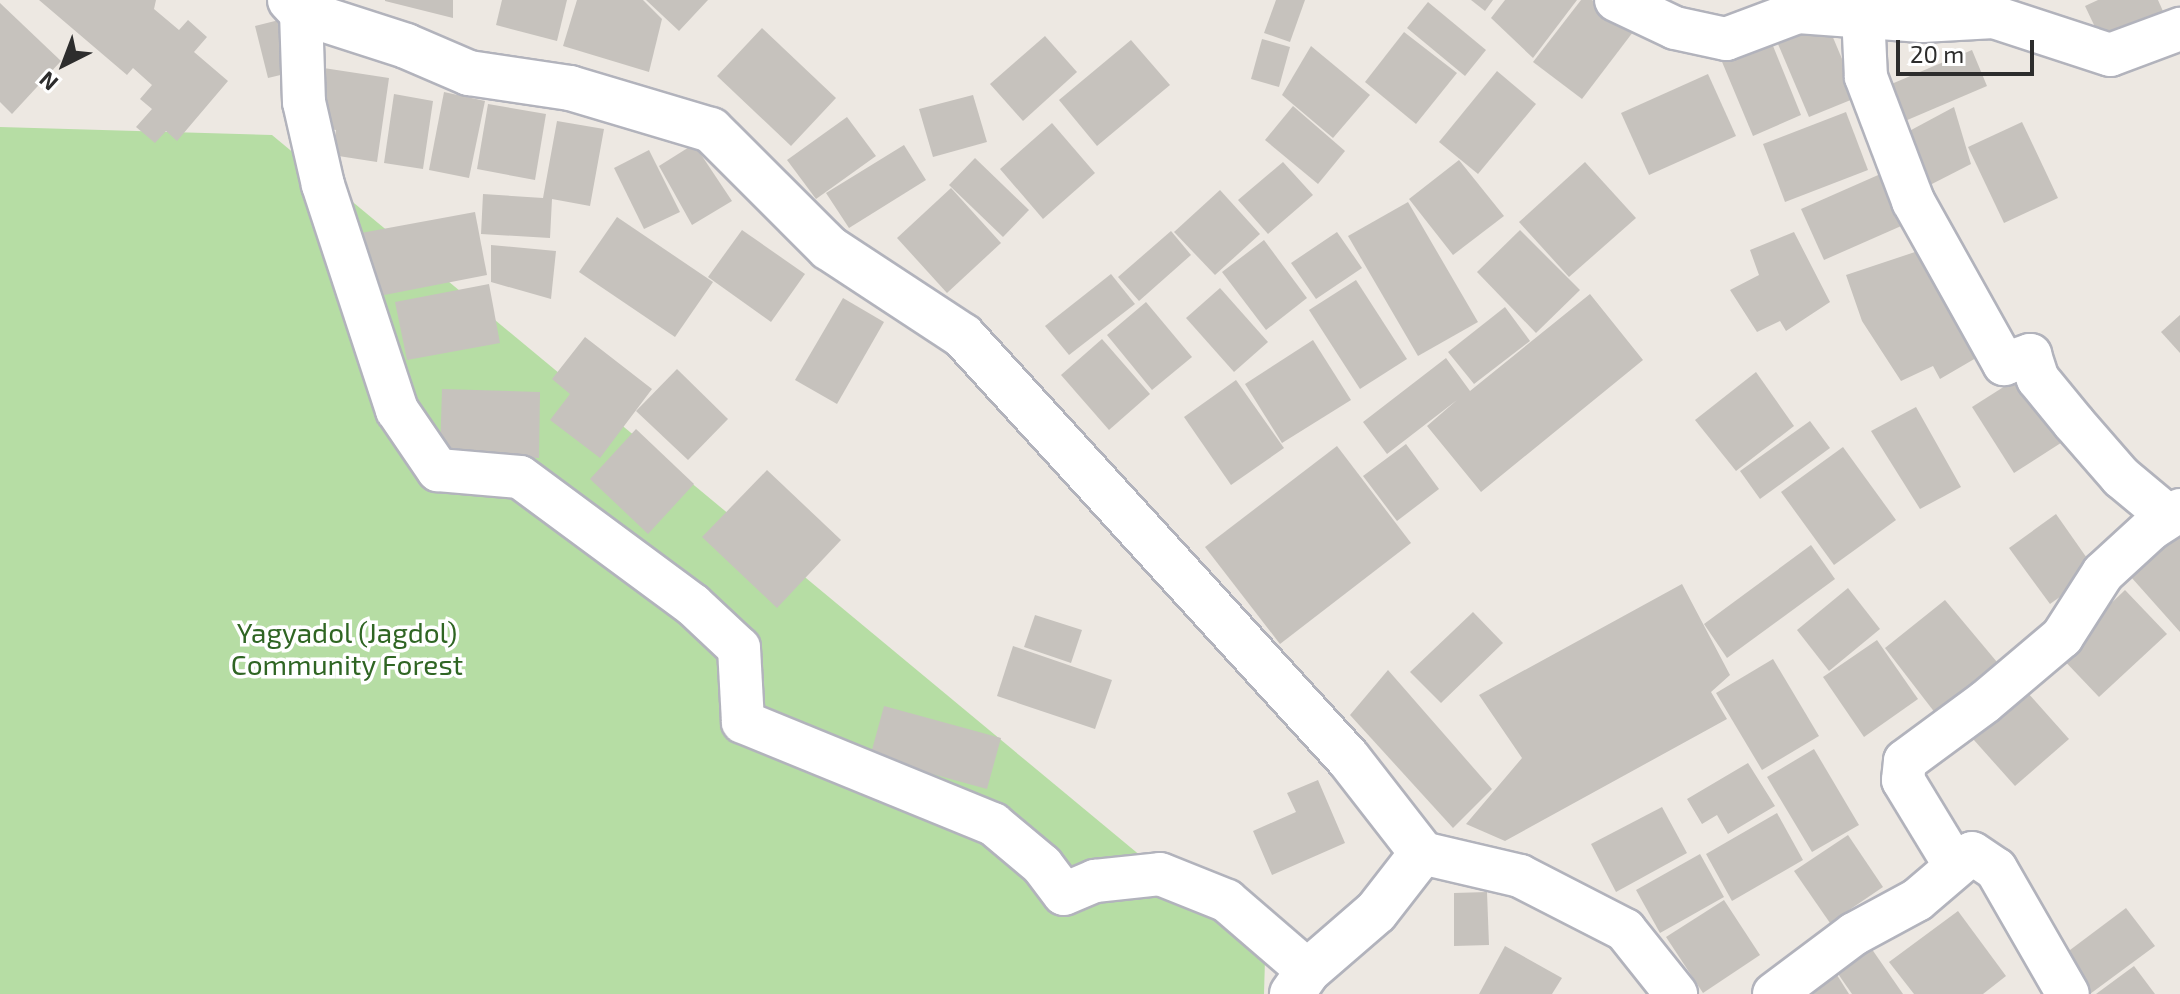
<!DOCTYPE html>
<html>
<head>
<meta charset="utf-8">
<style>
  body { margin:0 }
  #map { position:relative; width:2180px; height:994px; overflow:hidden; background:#ede8e2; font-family:"Exo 2",sans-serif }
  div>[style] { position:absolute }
  .green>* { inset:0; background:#b6dda4 }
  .building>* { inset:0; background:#c6c2bd }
  .roads { filter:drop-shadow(2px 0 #b2b3bc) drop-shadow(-2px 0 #b2b3bc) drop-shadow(0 2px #b2b3bc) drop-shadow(0 -2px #b2b3bc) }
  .minor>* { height:42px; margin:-21px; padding:0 21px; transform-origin:21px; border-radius:21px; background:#fff }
  .tertiary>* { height:44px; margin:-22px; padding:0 22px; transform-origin:22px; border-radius:22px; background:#fff }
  span { translate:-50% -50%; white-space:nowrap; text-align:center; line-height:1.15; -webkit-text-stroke:7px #fff; paint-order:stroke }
  .park-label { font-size:28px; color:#2f6523 }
  .north { position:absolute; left:24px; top:24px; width:80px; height:80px; -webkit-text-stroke:6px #fff; paint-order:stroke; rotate:222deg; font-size:22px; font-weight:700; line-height:32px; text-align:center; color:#2d2d2d }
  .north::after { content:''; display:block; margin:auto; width:28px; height:36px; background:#2d2d2d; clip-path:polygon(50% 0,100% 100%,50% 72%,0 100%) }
  .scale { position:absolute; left:1896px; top:40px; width:138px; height:36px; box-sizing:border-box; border:4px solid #2d2d2d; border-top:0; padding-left:10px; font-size:24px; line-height:28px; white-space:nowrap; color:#2d2d2d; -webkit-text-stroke:6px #fff; paint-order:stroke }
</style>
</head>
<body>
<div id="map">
  <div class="green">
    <i style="clip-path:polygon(0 127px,272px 135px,1265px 959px,1264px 994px,0 994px)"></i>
  </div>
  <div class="building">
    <i style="clip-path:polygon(39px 0,156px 0,154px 9px,179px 30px,188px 20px,207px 37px,194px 52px,228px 81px,177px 141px,166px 131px,155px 143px,136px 127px,152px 109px,140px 99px,152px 85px,133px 68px,127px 75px)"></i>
    <i style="clip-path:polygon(385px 0,453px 0,453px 18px,385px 1px)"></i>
    <i style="clip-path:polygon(502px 0,567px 0,557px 41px,496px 25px)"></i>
    <i style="clip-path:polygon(577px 0,643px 0,662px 19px,649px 72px,563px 46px)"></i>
    <i style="clip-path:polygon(646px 0,708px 0,679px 31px)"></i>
    <i style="clip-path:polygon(1276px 0,1305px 0,1290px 42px,1264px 33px)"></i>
    <i style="clip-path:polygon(1471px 0,1493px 0,1485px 11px)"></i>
    <i style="clip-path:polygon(1505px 0,1577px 0,1533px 58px,1491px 18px)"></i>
    <i style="clip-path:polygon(1581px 0,1592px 0,1633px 32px,1582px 99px,1533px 62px)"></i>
    <i style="clip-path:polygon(2098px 0,2158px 0,2166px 18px,2104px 46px,2085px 6px)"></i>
    <i style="clip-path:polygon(1428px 2px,1486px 50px,1465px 76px,1407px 28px)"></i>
    <i style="clip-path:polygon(0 3px,61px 61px,12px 114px,0 102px)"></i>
    <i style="clip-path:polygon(1824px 16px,1858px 97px,1809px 117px,1775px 37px)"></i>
    <i style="clip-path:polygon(279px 20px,293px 72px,268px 78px,255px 26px)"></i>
    <i style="clip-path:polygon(762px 28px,836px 98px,791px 146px,717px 76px)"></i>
    <i style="clip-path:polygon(1404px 32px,1457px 73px,1416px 124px,1365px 82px)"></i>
    <i style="clip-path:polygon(1045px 36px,1077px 72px,1023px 121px,990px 84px)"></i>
    <i style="clip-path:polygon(1769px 36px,1801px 115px,1753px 136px,1720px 57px)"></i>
    <i style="clip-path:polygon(1262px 39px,1290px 47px,1279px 87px,1251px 79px)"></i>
    <i style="clip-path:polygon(1131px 40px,1170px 85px,1097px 146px,1059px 100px)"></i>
    <i style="clip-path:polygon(1311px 46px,1370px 95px,1333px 138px,1282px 95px)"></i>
    <i style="clip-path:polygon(1972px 50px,1987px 86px,1905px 121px,1889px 85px)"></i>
    <i style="clip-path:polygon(317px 67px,389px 78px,377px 162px,332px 155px,336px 130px,321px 128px)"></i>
    <i style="clip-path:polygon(1497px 71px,1536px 104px,1478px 174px,1439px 142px)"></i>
    <i style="clip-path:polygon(1708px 74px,1736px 136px,1649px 175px,1621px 113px)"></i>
    <i style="clip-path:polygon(444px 92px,485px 101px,469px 178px,429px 170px)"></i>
    <i style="clip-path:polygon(394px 94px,433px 101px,423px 169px,384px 163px)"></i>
    <i style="clip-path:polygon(973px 95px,987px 142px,933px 157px,919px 109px)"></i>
    <i style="clip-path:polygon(488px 104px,546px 114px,535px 180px,477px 169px)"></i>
    <i style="clip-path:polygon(1293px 106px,1345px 151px,1318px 184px,1265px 140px)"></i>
    <i style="clip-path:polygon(1954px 107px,1971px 164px,1928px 186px,1900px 136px)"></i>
    <i style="clip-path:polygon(1846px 112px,1868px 170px,1785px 202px,1763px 144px)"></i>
    <i style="clip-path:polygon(847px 117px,876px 156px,816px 199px,787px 160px)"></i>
    <i style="clip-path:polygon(557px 121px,604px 129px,590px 206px,552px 199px,550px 238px,481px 234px,483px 194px,543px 198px)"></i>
    <i style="clip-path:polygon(2022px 122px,2058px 198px,2004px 223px,1968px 147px)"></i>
    <i style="clip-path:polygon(1052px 123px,1095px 173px,1043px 219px,1000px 169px)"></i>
    <i style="clip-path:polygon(694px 144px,732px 201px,692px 225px,659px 166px)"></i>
    <i style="clip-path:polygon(904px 145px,926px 180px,849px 228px,826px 193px)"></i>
    <i style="clip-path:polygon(649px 150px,680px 212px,644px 229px,614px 168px)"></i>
    <i style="clip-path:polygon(975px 158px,1029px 210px,1003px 237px,949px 185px)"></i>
    <i style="clip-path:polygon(1459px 160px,1504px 216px,1453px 255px,1409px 199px)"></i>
    <i style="clip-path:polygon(1283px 162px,1313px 195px,1268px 234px,1238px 200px)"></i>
    <i style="clip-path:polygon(1585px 162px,1636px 218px,1569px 277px,1519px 222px)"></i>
    <i style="clip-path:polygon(1885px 172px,1908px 223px,1824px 260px,1801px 209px)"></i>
    <i style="clip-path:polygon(951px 188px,1001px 243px,947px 293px,897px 238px)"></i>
    <i style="clip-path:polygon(1220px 190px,1260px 234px,1215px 275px,1174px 232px)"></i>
    <i style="clip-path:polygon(1408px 202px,1478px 322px,1418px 356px,1348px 236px)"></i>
    <i style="clip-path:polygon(475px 212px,487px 275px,374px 297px,361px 233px)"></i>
    <i style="clip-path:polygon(617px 217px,713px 282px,675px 337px,579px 272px)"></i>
    <i style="clip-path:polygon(742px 230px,805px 274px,771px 322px,708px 277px)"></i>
    <i style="clip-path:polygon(1520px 230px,1580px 290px,1536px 333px,1477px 272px)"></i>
    <i style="clip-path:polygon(1171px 231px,1191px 255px,1139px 301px,1118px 277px)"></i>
    <i style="clip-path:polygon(1337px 232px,1362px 268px,1316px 299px,1291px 263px)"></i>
    <i style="clip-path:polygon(1794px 232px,1830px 302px,1786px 331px,1780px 321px,1757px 332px,1730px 290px,1759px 275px,1750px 250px)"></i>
    <i style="clip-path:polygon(1264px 240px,1307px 298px,1266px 330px,1222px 272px)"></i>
    <i style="clip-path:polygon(491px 245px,556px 251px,551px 299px,491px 282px)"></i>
    <i style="clip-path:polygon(1921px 250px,1976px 358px,1940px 379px,1933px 366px,1901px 381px,1862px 321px,1846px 275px)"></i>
    <i style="clip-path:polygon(1111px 274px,1135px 304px,1069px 355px,1045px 326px)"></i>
    <i style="clip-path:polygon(1356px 280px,1407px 359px,1360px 389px,1309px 310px)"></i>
    <i style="clip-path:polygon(489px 284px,500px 343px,407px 360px,395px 302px)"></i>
    <i style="clip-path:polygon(1220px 288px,1268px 342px,1234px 372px,1186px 318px)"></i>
    <i style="clip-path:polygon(1590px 294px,1643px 360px,1481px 492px,1427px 426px,1457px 400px,1387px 454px,1363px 422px,1446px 358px,1470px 391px)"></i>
    <i style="clip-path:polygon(843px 298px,884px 322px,837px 404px,795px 380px)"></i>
    <i style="clip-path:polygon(1146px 302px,1192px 357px,1152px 390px,1107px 335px)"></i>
    <i style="clip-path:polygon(1505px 307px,1530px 341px,1474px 384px,1448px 352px)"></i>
    <i style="clip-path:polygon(2180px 315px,2180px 353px,2161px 332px)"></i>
    <i style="clip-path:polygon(585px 337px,652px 389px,600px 458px,550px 420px,570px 394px,552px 379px)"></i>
    <i style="clip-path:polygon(1102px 339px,1150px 394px,1109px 430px,1061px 375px)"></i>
    <i style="clip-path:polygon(1313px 340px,1351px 400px,1282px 443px,1245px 384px)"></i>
    <i style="clip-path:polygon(677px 369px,728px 419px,688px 460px,636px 411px)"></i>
    <i style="clip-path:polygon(1756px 372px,1794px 426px,1736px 471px,1695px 420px)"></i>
    <i style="clip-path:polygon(2024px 374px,2067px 439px,2014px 473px,1972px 407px)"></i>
    <i style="clip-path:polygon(1236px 380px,1284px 448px,1231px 485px,1184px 417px)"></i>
    <i style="clip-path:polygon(442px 389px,540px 392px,539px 458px,440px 455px)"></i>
    <i style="clip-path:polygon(1916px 407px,1961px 487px,1920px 509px,1871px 431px)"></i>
    <i style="clip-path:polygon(1810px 421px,1830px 448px,1760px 499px,1740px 471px)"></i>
    <i style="clip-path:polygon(636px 429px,694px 484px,648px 534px,590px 479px)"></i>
    <i style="clip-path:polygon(1406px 444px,1439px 489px,1397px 521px,1363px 476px)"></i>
    <i style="clip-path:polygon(1337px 446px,1411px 543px,1280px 644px,1205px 547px)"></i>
    <i style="clip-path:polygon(1843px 447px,1896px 520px,1834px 565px,1781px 492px)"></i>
    <i style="clip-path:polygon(767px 470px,841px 540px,777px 608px,702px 537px)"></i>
    <i style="clip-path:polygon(2056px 514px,2096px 571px,2050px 604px,2009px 548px)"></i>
    <i style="clip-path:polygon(2180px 531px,2180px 632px,2123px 568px)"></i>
    <i style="clip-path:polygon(1811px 545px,1835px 579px,1727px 658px,1704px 624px)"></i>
    <i style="clip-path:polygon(1682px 584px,1730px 675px,1711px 692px,1727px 719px,1505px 841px,1466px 824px,1522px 758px,1479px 695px)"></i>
    <i style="clip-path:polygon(1848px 588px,1880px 629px,1829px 671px,1797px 630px)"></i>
    <i style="clip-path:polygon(2125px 590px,2167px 634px,2099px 697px,2058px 654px)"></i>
    <i style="clip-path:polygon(1945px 600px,2002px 668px,1939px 718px,1885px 648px)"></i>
    <i style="clip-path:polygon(1473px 612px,1503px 643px,1441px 703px,1410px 672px)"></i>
    <i style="clip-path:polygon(1035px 615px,1082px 630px,1071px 663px,1024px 647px)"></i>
    <i style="clip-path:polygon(1877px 640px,1918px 699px,1864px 737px,1823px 677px)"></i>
    <i style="clip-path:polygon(1013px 646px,1112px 680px,1095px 729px,997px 696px)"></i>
    <i style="clip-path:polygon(1773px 659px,1819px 736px,1762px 770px,1716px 693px)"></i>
    <i style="clip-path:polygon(1388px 670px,1492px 789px,1453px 828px,1350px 715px)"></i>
    <i style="clip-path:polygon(2019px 683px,2069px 739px,2015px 786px,1965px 730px)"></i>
    <i style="clip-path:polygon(884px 706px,1001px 738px,987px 789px,870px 757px)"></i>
    <i style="clip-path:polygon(1814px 749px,1859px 825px,1812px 852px,1767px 777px)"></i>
    <i style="clip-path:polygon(1748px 763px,1775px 806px,1728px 834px,1717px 815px,1702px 824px,1687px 799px)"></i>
    <i style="clip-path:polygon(1318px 780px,1345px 843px,1272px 875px,1253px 831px,1296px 812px,1287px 793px)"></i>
    <i style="clip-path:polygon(1662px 807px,1687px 853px,1616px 892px,1591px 844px)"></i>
    <i style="clip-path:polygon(1777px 813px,1803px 860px,1732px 901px,1706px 854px)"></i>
    <i style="clip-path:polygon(1848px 835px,1883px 887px,1830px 923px,1794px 871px)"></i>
    <i style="clip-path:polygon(1700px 854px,1724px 897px,1660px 933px,1636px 890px)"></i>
    <i style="clip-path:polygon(1487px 892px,1489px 945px,1454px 946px,1454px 893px)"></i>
    <i style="clip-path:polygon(1724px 900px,1760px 955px,1703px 993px,1666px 937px)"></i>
    <i style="clip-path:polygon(2126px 908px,2155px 946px,2090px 994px,2062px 956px)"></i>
    <i style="clip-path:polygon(1958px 911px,2006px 976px,1983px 994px,1914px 994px,1889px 962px)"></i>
    <i style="clip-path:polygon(1869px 945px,1903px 994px,1852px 994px,1834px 968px)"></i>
    <i style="clip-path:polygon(1505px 946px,1562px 978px,1552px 994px,1479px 994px)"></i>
    <i style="clip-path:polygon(2134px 966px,2155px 994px,2096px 994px)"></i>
    <i style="clip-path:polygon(1837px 975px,1849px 994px,1805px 994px)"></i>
  </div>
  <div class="roads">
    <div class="minor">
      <i style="left:1616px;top:0;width:65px;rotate:25.4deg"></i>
      <i style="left:1675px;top:28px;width:52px;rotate:12.2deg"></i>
      <i style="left:1726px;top:39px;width:77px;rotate:-20.6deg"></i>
      <i style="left:1798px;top:12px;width:124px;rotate:4.2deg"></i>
      <i style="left:1922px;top:21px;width:72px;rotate:-3.2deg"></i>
      <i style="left:1994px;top:17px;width:122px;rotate:18.1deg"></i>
      <i style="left:2110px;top:55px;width:75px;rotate:-20.4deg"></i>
      <i style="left:301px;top:12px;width:90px;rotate:88.1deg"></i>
      <i style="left:304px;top:102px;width:85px;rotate:77.1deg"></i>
      <i style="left:323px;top:185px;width:237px;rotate:71.8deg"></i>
      <i style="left:397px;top:410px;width:73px;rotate:55.7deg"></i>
      <i style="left:438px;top:470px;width:82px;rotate:4.9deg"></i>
      <i style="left:520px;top:477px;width:215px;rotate:36.5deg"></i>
      <i style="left:693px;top:605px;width:63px;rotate:43.1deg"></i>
      <i style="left:739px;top:648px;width:74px;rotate:86.9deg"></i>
      <i style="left:743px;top:722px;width:270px;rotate:22.2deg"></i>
      <i style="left:993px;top:824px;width:64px;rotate:39.9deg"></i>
      <i style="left:1042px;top:865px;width:36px;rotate:53deg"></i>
      <i style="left:1064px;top:894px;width:34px;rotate:-23deg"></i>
      <i style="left:1095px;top:881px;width:65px;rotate:-6.1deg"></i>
      <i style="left:1160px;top:874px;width:72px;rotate:21.9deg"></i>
      <i style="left:1227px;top:901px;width:107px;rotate:40.8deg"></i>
      <i style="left:1863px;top:14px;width:63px;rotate:87.3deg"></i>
      <i style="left:1866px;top:77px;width:133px;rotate:69.2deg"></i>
      <i style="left:1913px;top:201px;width:187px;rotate:60.8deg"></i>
      <i style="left:2004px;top:364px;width:28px;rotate:-19deg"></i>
      <i style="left:2030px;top:355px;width:25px;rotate:72deg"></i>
      <i style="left:2038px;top:379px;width:57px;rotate:50.7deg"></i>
      <i style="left:2074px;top:423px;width:72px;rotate:49deg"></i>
      <i style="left:2121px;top:477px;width:62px;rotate:39.8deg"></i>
      <i style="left:1422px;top:853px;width:101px;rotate:13.2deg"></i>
      <i style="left:1520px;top:876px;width:118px;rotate:27.2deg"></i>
      <i style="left:1625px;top:930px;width:82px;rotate:51.4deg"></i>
      <i style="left:1954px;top:864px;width:98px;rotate:-121.3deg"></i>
      <i style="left:1903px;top:780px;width:19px;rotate:-84deg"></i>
      <i style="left:1905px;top:761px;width:99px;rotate:-36.4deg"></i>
      <i style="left:1985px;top:702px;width:101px;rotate:-40.2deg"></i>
      <i style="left:2062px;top:637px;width:76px;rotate:-57.4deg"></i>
      <i style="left:2103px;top:573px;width:65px;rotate:-42.5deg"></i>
      <i style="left:2151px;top:529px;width:35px;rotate:-33deg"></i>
      <i style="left:1774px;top:994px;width:100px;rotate:-36.9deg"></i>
      <i style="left:1854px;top:934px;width:72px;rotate:-28.4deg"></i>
      <i style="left:1917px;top:900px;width:72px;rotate:-40.5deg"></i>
      <i style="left:1972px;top:853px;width:29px;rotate:34deg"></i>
      <i style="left:1996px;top:869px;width:144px;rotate:60.1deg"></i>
    </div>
    <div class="tertiary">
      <i style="left:290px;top:0;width:16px;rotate:47deg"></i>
      <i style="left:301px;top:12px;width:110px;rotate:17.9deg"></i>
      <i style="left:406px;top:46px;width:69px;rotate:23.2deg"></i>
      <i style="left:469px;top:73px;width:102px;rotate:8.4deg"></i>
      <i style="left:570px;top:88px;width:147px;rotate:16.6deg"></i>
      <i style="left:711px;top:130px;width:167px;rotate:45deg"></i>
      <i style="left:829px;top:248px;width:160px;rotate:33.3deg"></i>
      <i style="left:963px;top:336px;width:571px;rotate:47.63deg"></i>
      <i style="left:1348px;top:758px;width:120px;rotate:52.1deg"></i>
      <i style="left:1422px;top:853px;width:75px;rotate:127.9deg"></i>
      <i style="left:1376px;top:912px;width:90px;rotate:139.1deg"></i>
      <i style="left:1308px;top:971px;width:28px;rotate:125deg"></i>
    </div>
  </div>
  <div class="park-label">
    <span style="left:347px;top:648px">Yagyadol (Jagdol)<br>Community Forest</span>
  </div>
  <div class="north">N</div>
  <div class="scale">20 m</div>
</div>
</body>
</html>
